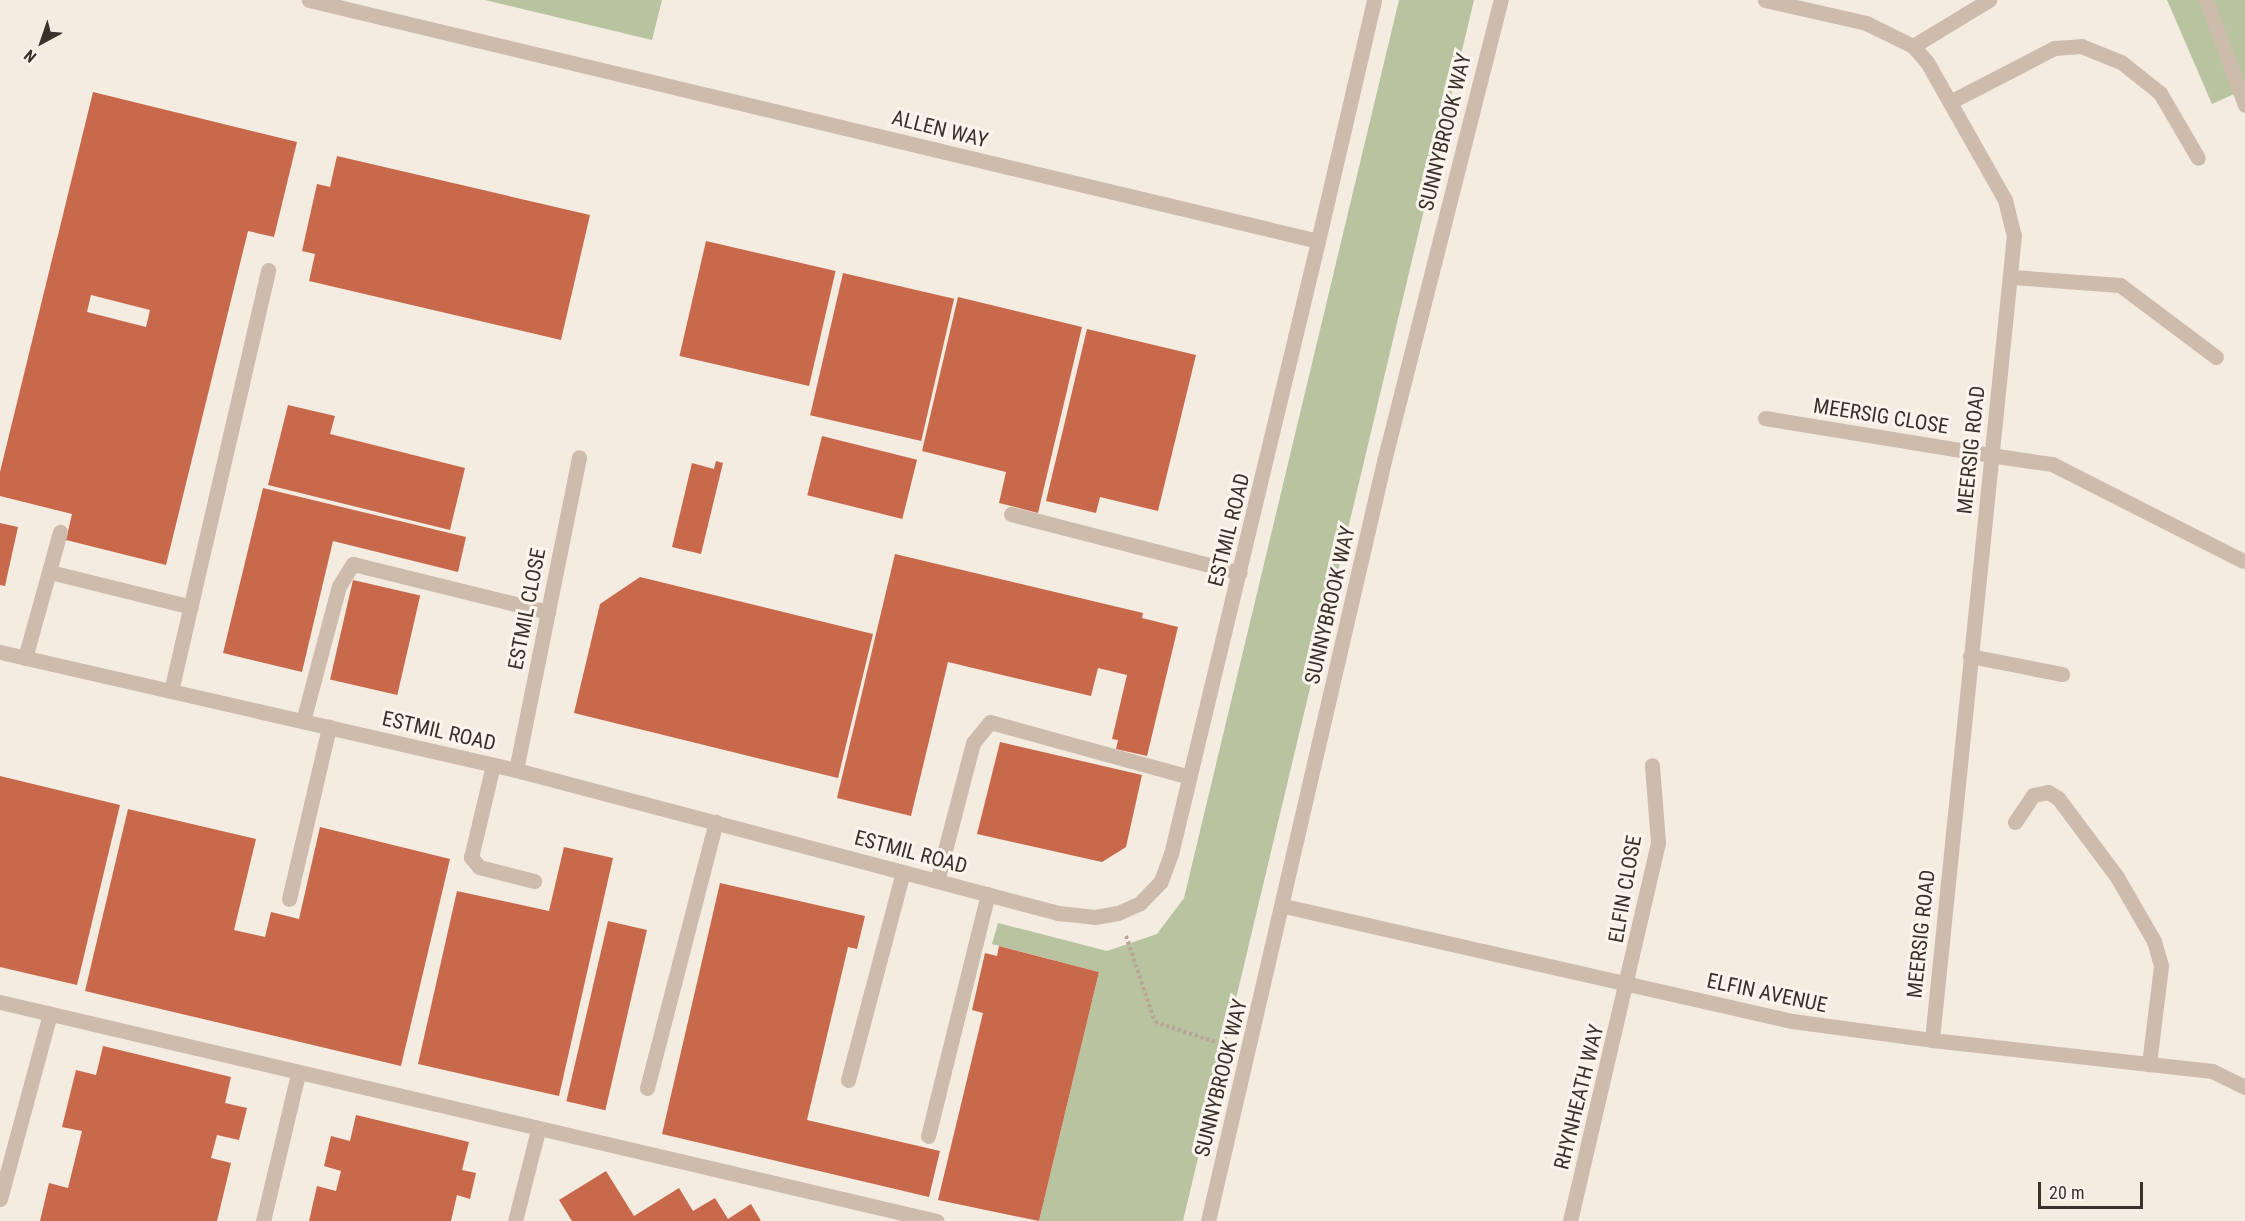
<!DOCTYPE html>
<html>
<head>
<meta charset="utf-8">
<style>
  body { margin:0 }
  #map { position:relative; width:2245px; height:1221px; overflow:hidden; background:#f4ebe1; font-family:"Roboto Condensed",sans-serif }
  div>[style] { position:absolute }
  .green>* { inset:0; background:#b8c4a0 }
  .building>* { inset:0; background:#c8694b; transform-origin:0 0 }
  .path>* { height:4px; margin-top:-2px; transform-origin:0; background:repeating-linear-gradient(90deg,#b9a596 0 3px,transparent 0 6px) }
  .service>* { height:15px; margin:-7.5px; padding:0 7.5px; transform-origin:7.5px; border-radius:7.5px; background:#cdbbac }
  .minor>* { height:15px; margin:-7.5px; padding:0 7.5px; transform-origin:7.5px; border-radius:7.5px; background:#cdbbac }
  .tertiary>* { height:15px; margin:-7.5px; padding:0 7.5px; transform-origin:7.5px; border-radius:7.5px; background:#cdbbac }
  span { translate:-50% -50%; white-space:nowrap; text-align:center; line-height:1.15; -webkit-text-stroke:6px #fbf5ee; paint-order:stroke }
  .street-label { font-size:21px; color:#3b302b }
  .north { position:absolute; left:12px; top:12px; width:60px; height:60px; -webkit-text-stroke:4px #fbf5ee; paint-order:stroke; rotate:220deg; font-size:16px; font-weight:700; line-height:24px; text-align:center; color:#3b302b }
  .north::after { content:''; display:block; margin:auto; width:21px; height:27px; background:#3b302b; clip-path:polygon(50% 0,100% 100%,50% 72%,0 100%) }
  .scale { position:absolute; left:2038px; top:1182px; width:105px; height:27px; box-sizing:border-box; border:3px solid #3b302b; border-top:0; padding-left:8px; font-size:18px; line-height:21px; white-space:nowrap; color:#3b302b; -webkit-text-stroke:4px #fbf5ee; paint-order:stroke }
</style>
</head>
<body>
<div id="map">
  <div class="green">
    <div style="clip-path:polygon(485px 0,662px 0,652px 40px)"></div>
    <div style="clip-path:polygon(1399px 0,1474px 0,1183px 1221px,1039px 1221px,1099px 972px,992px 944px,998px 923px,1107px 951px,1157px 934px,1184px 898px)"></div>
    <div style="clip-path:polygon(2167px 0,2245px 0,2245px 89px,2212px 104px)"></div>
  </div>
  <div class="building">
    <div style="clip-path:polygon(evenodd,93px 92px,297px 142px,274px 237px,248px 231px,166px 565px,66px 540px,72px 514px,0 496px,0 472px,93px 92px,91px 295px,150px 310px,146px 327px,87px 312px,91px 295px)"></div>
    <div style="clip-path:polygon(337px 156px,590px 215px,561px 340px,309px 281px,315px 254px,302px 251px,317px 184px,330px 187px)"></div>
    <div style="left:706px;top:241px;width:133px;height:118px;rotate:13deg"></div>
    <div style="left:843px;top:273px;width:114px;height:146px;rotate:13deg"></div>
    <div style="clip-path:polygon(958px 297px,1082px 327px,1038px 513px,999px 503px,1006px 472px,922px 451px)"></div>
    <div style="clip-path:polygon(1087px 329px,1196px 355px,1158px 511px,1100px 497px,1096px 513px,1046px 501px)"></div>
    <div style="clip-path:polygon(288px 405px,335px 416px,330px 434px,465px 468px,450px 530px,268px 485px)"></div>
    <div style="left:822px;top:436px;width:98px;height:61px;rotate:14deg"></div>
    <div style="clip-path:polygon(716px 461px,723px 463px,701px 554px,672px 547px,692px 463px,714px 469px)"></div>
    <div style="clip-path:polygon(263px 488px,466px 537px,458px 572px,333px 541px,302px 672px,223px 653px)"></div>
    <div style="clip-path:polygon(0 523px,18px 527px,5px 586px,0 585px)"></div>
    <div style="clip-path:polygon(895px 554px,1143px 613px,1142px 618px,1178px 627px,1147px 756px,1116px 749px,1118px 740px,1112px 739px,1127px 675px,1098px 668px,1091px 696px,948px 662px,911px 816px,837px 798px)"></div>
    <div style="clip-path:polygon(640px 577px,873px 634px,838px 778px,574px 713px,600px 604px)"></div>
    <div style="left:353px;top:580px;width:69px;height:102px;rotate:13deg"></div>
    <div style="clip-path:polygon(1000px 742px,1142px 775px,1126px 847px,1102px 862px,977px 834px)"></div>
    <div style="clip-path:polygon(0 776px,120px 805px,77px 985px,0 967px)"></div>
    <div style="clip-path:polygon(128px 809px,256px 839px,234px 930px,265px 937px,271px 912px,299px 919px,320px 827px,450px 859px,401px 1066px,85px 991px)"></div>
    <div style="clip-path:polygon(564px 847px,613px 858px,559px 1096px,418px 1064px,457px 891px,549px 911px)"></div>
    <div style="clip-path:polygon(720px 883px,865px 916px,857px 949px,848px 947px,807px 1120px,940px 1151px,929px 1197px,662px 1134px)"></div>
    <div style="left:608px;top:921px;width:40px;height:185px;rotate:13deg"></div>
    <div style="clip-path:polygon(999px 946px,1099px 972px,1039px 1221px,938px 1200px,983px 1013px,972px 1010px,985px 953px,997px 956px)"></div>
    <div style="clip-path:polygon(103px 1046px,231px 1077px,225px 1103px,247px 1108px,239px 1140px,217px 1135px,211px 1158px,231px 1163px,217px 1221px,40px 1221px,49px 1183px,68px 1188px,82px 1131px,62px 1127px,76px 1070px,96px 1075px)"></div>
    <div style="clip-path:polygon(356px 1115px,469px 1142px,462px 1170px,476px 1173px,470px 1199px,457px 1195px,451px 1221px,309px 1221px,317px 1186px,336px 1191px,341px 1171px,324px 1166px,331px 1136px,350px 1141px)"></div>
    <div style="clip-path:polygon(606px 1171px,634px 1216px,679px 1188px,693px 1211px,715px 1198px,728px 1219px,751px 1204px,761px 1221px,572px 1221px,559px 1200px)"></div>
  </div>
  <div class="path">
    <div style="left:1126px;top:936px;width:91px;rotate:71.4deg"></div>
    <div style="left:1155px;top:1022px;width:74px;rotate:18.2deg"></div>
  </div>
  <div class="service">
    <div style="left:2206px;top:0;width:112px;rotate:69.6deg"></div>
    <div style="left:1913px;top:46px;width:89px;rotate:-31.2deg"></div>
    <div style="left:1950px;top:102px;width:117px;rotate:-27.4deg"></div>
    <div style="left:2054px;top:48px;width:27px;rotate:-4deg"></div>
    <div style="left:2081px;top:46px;width:43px;rotate:21.8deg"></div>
    <div style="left:2121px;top:62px;width:50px;rotate:38.5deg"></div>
    <div style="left:2160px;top:93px;width:75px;rotate:59.7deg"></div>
    <div style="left:2012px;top:277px;width:108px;rotate:4.2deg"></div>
    <div style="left:2120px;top:285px;width:120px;rotate:36.9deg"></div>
    <div style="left:1990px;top:455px;width:63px;rotate:8.3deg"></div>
    <div style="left:2052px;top:464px;width:214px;rotate:26.9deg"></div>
    <div style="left:1011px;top:514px;width:236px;rotate:14.4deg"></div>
    <div style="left:50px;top:572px;width:145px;rotate:13.9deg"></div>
    <div style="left:0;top:652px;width:529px;rotate:12.88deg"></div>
    <div style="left:516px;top:770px;width:561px;rotate:14.78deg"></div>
    <div style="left:1058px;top:913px;width:37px;rotate:6deg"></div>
    <div style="left:1095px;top:917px;width:23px;rotate:-10deg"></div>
    <div style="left:1118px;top:913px;width:24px;rotate:-24deg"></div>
    <div style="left:1140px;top:903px;width:30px;rotate:-46deg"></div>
    <div style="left:1161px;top:881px;width:29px;rotate:-70deg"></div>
    <div style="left:1171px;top:854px;width:630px;rotate:-76.51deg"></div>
    <div style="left:1970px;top:656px;width:94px;rotate:11.1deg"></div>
    <div style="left:25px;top:658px;width:131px;rotate:-74.5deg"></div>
    <div style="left:171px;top:691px;width:432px;rotate:-77deg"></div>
    <div style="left:303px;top:721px;width:140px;rotate:-75.1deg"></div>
    <div style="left:339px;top:586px;width:26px;rotate:-58deg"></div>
    <div style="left:353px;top:564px;width:201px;rotate:13.8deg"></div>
    <div style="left:493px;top:765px;width:95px;rotate:103.4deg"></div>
    <div style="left:471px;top:857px;width:13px;rotate:51deg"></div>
    <div style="left:479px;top:867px;width:57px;rotate:14.3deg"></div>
    <div style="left:516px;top:770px;width:319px;rotate:-78.6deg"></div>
    <div style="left:2015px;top:822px;width:32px;rotate:-56deg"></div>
    <div style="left:2033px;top:795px;width:15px;rotate:-11deg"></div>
    <div style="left:2048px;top:792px;width:12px;rotate:31deg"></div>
    <div style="left:2058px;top:798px;width:99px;rotate:53.2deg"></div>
    <div style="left:2117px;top:877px;width:74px;rotate:60deg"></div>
    <div style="left:2154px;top:941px;width:26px;rotate:74deg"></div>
    <div style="left:2161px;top:966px;width:99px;rotate:97deg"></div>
    <div style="left:937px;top:881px;width:143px;rotate:-75.4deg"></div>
    <div style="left:973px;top:743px;width:27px;rotate:-51deg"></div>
    <div style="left:990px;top:722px;width:207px;rotate:15.4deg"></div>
    <div style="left:289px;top:899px;width:177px;rotate:-76.9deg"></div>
    <div style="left:0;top:1002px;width:962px;rotate:13.16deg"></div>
    <div style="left:848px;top:1080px;width:215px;rotate:-75.2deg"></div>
    <div style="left:647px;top:1088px;width:275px;rotate:-75.5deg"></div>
    <div style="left:928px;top:1136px;width:249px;rotate:-76.1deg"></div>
    <div style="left:0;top:1199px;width:192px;rotate:-74.9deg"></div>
    <div style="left:263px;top:1221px;width:151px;rotate:-76.6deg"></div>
    <div style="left:515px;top:1221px;width:94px;rotate:-75.8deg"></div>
  </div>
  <div class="minor">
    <div style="left:1765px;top:418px;width:228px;rotate:9.3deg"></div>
    <div style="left:1284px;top:906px;width:521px;rotate:12.76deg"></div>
    <div style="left:1792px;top:1021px;width:141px;rotate:7.7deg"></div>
    <div style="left:1208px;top:1221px;width:780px;rotate:-76.96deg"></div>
    <div style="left:1384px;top:461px;width:476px;rotate:-75.8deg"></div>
    <div style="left:1570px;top:1221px;width:389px;rotate:-76.9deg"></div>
    <div style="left:1658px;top:842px;width:77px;rotate:-94.5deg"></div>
  </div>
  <div class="tertiary">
    <div style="left:309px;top:0;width:1037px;rotate:13.43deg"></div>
    <div style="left:1318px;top:241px;width:247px;rotate:-76.9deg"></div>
    <div style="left:1765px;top:0;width:104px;rotate:12.8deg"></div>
    <div style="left:1866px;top:23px;width:52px;rotate:26.1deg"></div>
    <div style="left:1913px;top:46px;width:21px;rotate:49deg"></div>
    <div style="left:1927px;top:62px;width:159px;rotate:60.5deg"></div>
    <div style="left:2005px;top:200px;width:36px;rotate:76deg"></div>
    <div style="left:2014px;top:235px;width:809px;rotate:95.82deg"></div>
    <div style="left:1932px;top:1040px;width:282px;rotate:6.3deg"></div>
    <div style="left:2212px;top:1071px;width:37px;rotate:26deg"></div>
  </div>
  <div class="street-label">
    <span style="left:940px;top:129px;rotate:14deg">ALLEN WAY</span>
    <span style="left:1445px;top:132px;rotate:-76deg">SUNNYBROOK WAY</span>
    <span style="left:1881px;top:416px;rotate:9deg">MEERSIG CLOSE</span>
    <span style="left:1971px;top:450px;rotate:-84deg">MEERSIG ROAD</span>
    <span style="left:1229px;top:530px;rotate:-76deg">ESTMIL ROAD</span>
    <span style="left:1330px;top:605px;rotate:-77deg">SUNNYBROOK WAY</span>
    <span style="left:527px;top:609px;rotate:-79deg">ESTMIL CLOSE</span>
    <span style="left:439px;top:731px;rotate:13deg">ESTMIL ROAD</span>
    <span style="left:911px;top:852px;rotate:15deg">ESTMIL ROAD</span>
    <span style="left:1625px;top:889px;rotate:-80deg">ELFIN CLOSE</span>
    <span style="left:1921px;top:934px;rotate:-84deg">MEERSIG ROAD</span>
    <span style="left:1767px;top:993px;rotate:12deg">ELFIN AVENUE</span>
    <span style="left:1221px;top:1078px;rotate:-76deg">SUNNYBROOK WAY</span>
    <span style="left:1579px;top:1097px;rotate:-76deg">RHYNHEATH WAY</span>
  </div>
  <div class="north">N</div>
  <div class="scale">20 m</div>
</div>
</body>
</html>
